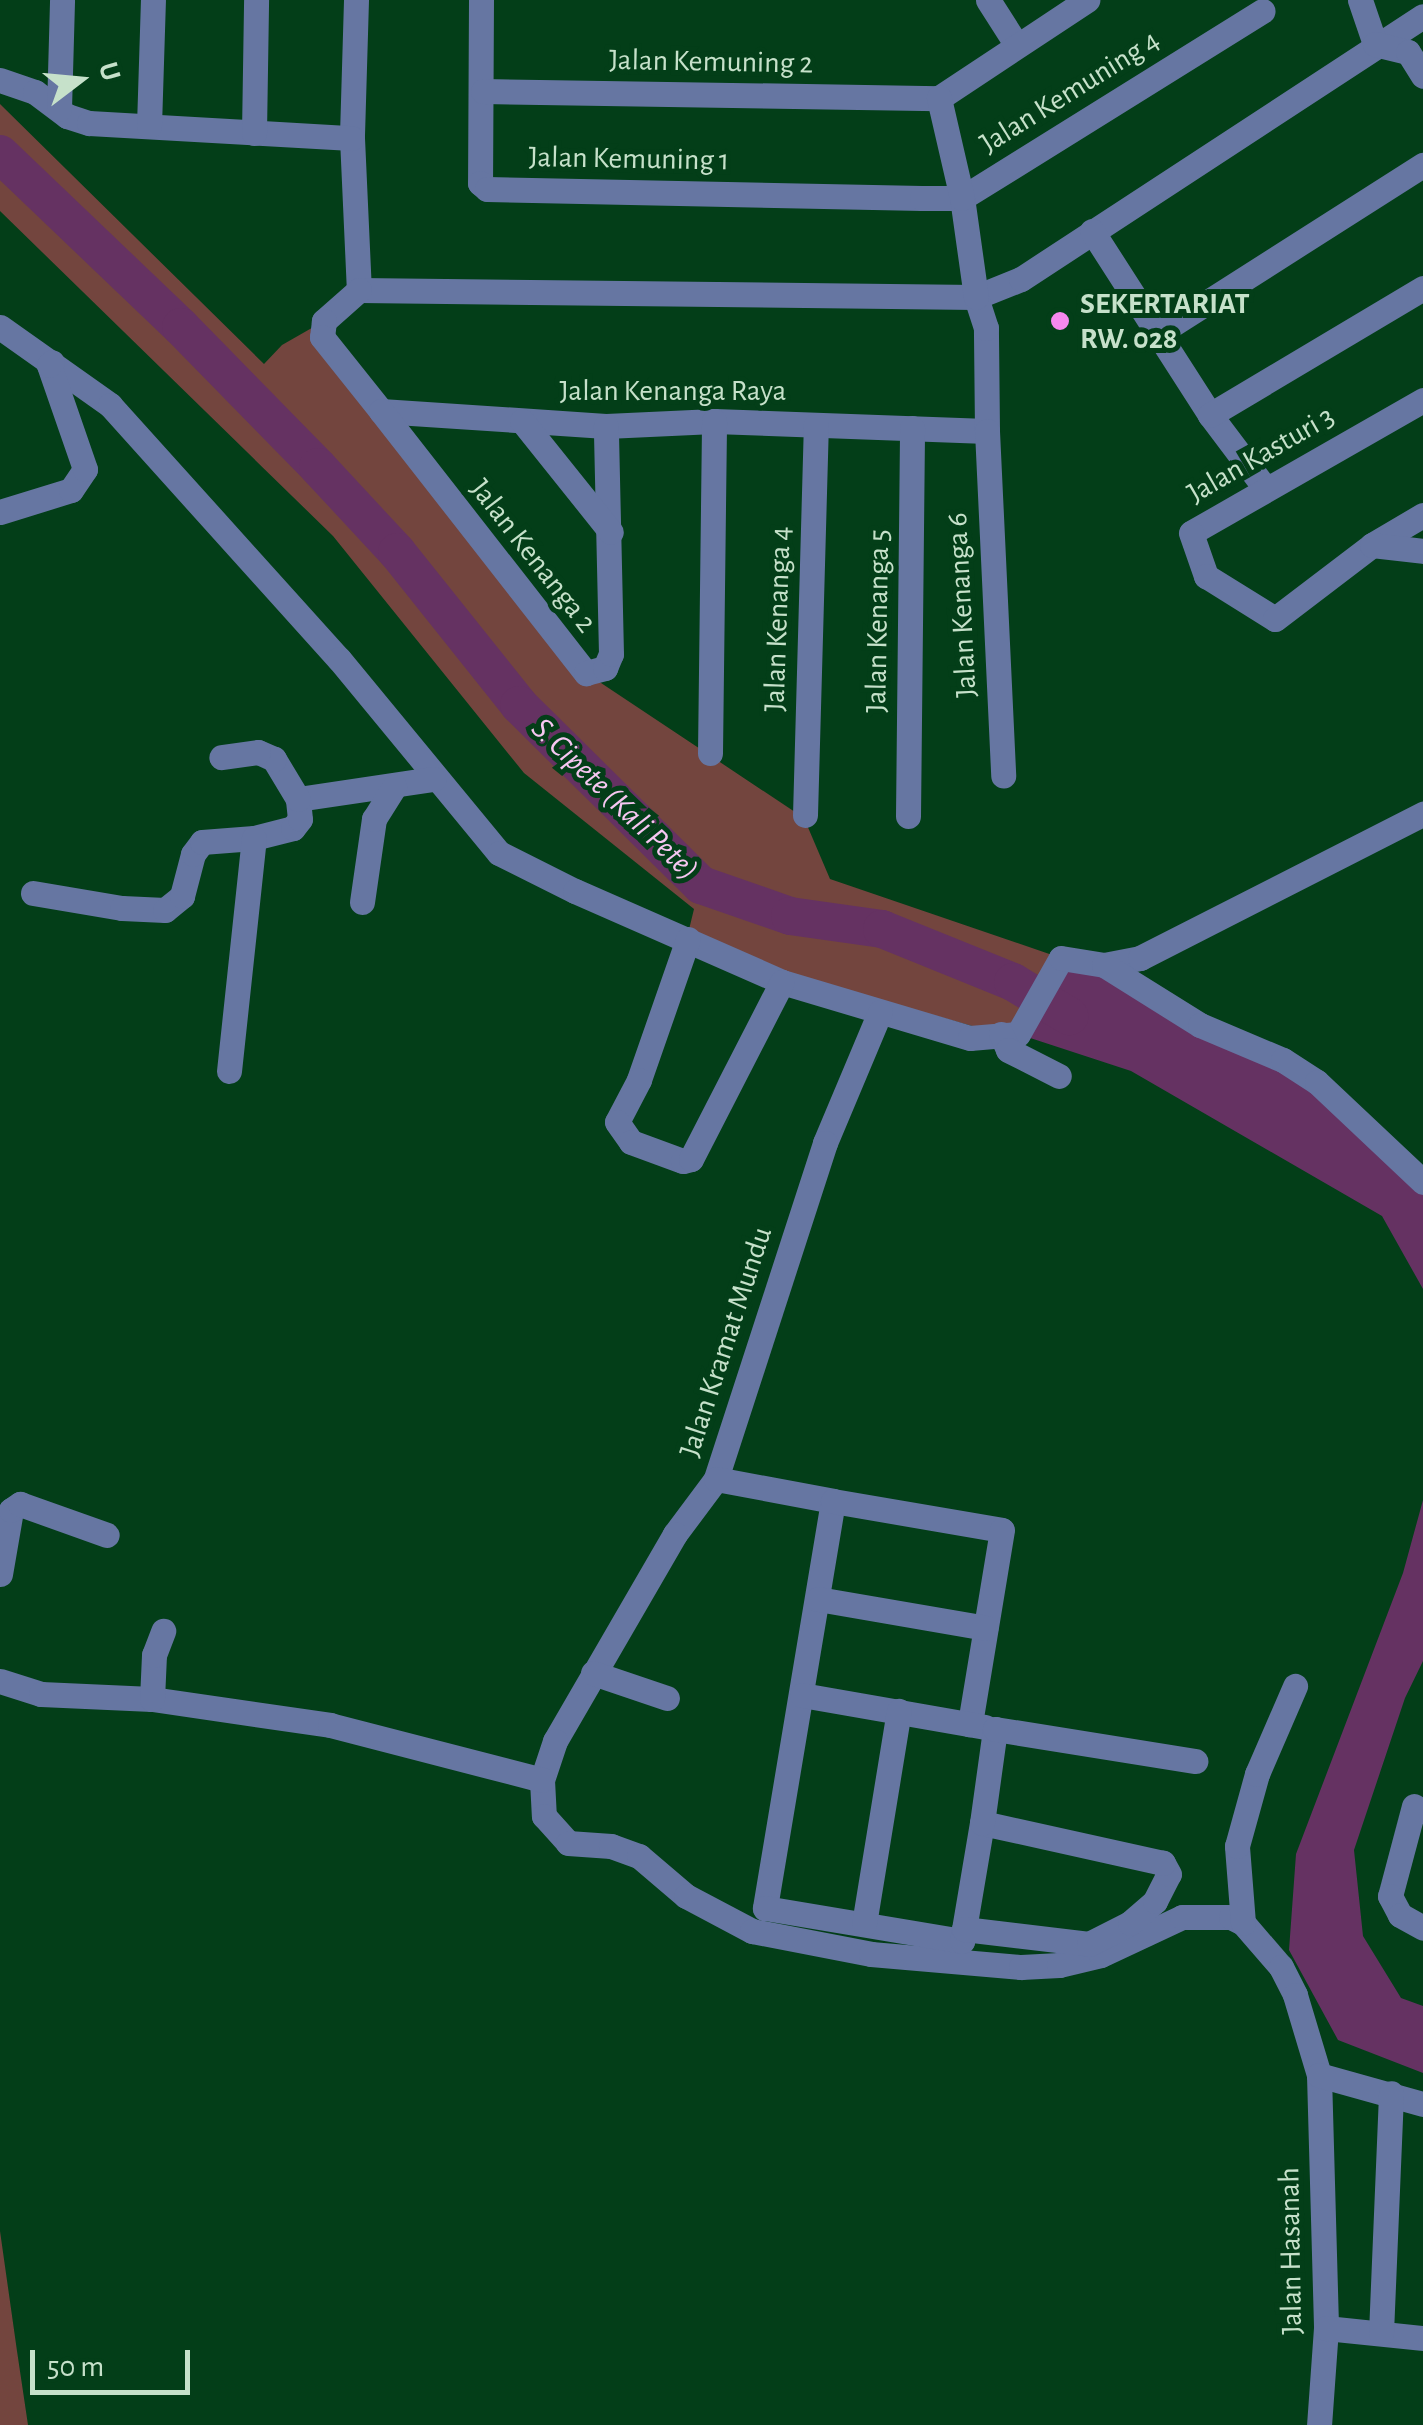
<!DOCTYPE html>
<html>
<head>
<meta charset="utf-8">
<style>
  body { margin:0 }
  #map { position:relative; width:1423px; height:2425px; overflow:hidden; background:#033e18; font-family:"Alegreya Sans",sans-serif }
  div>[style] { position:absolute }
  .green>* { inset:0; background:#73453e }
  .water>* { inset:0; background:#653262 }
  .river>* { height:38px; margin:-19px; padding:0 19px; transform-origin:19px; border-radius:19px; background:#653262 }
  .minor>* { height:25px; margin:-12.5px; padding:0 12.5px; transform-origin:12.5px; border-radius:12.5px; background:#6676a2 }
  .dots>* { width:28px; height:28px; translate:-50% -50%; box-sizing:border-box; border:5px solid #033e18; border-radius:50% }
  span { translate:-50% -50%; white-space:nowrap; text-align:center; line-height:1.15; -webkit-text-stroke:10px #033e18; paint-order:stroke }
  .street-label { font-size:30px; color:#c6e1ca }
  .poi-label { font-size:30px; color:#c6e1ca; font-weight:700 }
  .left { translate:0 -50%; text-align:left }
  .water-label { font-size:32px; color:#f7c7f2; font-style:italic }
  .north { position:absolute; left:30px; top:30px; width:100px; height:100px; -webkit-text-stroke:8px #033e18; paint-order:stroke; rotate:74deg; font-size:28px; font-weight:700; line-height:40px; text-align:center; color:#c6e1ca }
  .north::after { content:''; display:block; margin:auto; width:35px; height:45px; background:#c6e1ca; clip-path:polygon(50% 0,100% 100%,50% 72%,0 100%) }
  .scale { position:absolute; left:30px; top:2350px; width:160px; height:45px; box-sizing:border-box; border:5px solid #c6e1ca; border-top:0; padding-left:12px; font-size:30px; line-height:35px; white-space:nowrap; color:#c6e1ca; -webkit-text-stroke:8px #033e18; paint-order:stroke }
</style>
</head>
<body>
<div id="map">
  <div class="green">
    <div style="clip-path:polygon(0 104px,264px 364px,282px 345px,324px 321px,586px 673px,804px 818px,830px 879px,1061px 958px,1040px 997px,1001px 1034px,685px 946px,694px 909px,524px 773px,333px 536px,0 211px,0 154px,104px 254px,0 150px)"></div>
    <div style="clip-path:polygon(0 2231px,17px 2351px,28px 2425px,0 2425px)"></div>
  </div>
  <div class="water">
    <div style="clip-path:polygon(1061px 958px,1283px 1060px,1423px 1182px,1423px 1289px,1382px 1216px,1131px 1071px,1018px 1034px)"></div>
    <div style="clip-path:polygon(1423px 1500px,1423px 1661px,1405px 1698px,1354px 1850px,1363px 1936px,1401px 1998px,1423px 2006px,1423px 2073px,1338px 2040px,1289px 1950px,1296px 1854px,1403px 1573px)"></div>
  </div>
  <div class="river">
    <div style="left:0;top:154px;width:250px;rotate:43.7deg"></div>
    <div style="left:181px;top:327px;width:196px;rotate:45.6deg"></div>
    <div style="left:318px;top:467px;width:116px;rotate:47.1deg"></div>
    <div style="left:397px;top:552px;width:196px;rotate:51.4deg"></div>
    <div style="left:519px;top:705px;width:256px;rotate:44.7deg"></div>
    <div style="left:701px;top:885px;width:94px;rotate:19.2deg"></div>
    <div style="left:790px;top:916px;width:93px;rotate:8deg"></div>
    <div style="left:882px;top:929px;width:141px;rotate:22deg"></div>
    <div style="left:1013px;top:982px;width:66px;rotate:31.3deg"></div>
  </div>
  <div class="minor">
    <div style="left:356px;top:0;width:138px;rotate:91.7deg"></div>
    <div style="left:352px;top:138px;width:152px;rotate:87.4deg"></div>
    <div style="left:359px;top:290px;width:617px;rotate:0.65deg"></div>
    <div style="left:976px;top:297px;width:48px;rotate:-21.8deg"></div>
    <div style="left:1021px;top:279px;width:480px;rotate:-33.2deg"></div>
    <div style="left:481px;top:0;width:183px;rotate:90.3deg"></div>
    <div style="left:480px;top:183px;width:9px;rotate:41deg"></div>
    <div style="left:487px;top:189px;width:435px;rotate:1.2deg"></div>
    <div style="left:922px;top:198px;width:40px"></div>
    <div style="left:962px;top:198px;width:354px;rotate:-31.9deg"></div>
    <div style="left:988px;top:0;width:52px;rotate:57.5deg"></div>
    <div style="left:1360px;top:0;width:46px;rotate:71.2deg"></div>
    <div style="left:1375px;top:44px;width:34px;rotate:14deg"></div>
    <div style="left:1408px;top:52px;width:28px;rotate:58deg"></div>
    <div style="left:0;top:80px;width:37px;rotate:19deg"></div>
    <div style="left:35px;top:92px;width:40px;rotate:37deg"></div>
    <div style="left:67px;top:116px;width:23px;rotate:18deg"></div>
    <div style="left:89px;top:123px;width:263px;rotate:3.3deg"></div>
    <div style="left:483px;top:91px;width:456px;rotate:0.9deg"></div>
    <div style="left:939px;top:98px;width:178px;rotate:-33.5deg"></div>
    <div style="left:59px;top:109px;width:109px;rotate:-88.4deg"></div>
    <div style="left:149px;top:126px;width:126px;rotate:-88.2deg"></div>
    <div style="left:254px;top:133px;width:133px;rotate:-89.1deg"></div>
    <div style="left:1092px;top:231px;width:219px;rotate:57.3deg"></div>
    <div style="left:1210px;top:415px;width:91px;rotate:53deg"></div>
    <div style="left:359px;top:290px;width:47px;rotate:138.5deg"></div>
    <div style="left:324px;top:321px;width:16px;rotate:97deg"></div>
    <div style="left:322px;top:337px;width:95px;rotate:51.4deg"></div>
    <div style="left:381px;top:411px;width:225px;rotate:3.8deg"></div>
    <div style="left:606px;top:426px;width:108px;rotate:-2.7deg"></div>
    <div style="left:714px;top:421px;width:273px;rotate:2.1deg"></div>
    <div style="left:987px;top:431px;width:103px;rotate:-90.6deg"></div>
    <div style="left:986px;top:328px;width:33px;rotate:-108deg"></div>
    <div style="left:976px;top:297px;width:100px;rotate:-98deg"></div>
    <div style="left:962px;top:198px;width:103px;rotate:-103deg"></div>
    <div style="left:0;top:327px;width:135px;rotate:35.3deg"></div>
    <div style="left:110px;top:405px;width:342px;rotate:48deg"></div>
    <div style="left:339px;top:659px;width:251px;rotate:50.5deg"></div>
    <div style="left:499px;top:853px;width:85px;rotate:26.6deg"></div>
    <div style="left:575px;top:891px;width:226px;rotate:23.7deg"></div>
    <div style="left:782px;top:982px;width:196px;rotate:16.6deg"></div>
    <div style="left:970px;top:1038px;width:48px;rotate:-4.8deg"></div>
    <div style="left:1018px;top:1034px;width:87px;rotate:-60.5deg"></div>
    <div style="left:1061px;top:958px;width:44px;rotate:9.2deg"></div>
    <div style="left:1104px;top:965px;width:37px;rotate:-11deg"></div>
    <div style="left:1140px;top:958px;width:318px;rotate:-27deg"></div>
    <div style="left:1159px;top:333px;width:313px;rotate:-32.5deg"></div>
    <div style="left:1423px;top:400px;width:267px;rotate:150.2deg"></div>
    <div style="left:1191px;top:533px;width:46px;rotate:70.8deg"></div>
    <div style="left:1206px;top:576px;width:81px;rotate:31.9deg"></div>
    <div style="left:1275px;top:619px;width:122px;rotate:-37.3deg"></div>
    <div style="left:1372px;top:545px;width:59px;rotate:-30.5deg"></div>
    <div style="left:381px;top:411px;width:333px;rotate:52deg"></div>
    <div style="left:586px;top:673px;width:20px;rotate:-15deg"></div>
    <div style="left:605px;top:668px;width:15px;rotate:-67deg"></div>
    <div style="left:611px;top:654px;width:228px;rotate:-91.3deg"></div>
    <div style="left:1210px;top:415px;width:248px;rotate:-30.8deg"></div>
    <div style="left:522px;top:421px;width:142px;rotate:51.3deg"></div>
    <div style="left:987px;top:431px;width:345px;rotate:87.3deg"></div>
    <div style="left:0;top:512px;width:74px;rotate:-17.2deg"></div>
    <div style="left:71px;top:490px;width:25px;rotate:-56deg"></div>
    <div style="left:85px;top:469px;width:110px;rotate:-109.1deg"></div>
    <div style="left:49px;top:365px;width:4px;rotate:-45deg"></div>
    <div style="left:1372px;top:545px;width:51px;rotate:6.7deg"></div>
    <div style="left:710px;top:753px;width:332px;rotate:-89.3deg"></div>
    <div style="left:298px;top:799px;width:137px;rotate:-8.4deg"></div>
    <div style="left:805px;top:815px;width:390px;rotate:-88.4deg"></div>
    <div style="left:908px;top:816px;width:388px;rotate:-89.4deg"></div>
    <div style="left:33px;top:893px;width:90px;rotate:9.6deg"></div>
    <div style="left:122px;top:908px;width:43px;rotate:2.7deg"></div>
    <div style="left:165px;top:910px;width:22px;rotate:-39deg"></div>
    <div style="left:182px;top:896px;width:43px;rotate:-75.3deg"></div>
    <div style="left:193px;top:854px;width:15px;rotate:-53deg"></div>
    <div style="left:202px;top:842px;width:52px;rotate:-4.4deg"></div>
    <div style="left:254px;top:838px;width:40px;rotate:-14.4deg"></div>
    <div style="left:293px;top:828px;width:11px;rotate:-52deg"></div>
    <div style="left:300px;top:819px;width:20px;rotate:-96deg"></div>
    <div style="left:298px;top:799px;width:47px;rotate:-121deg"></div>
    <div style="left:274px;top:759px;width:17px;rotate:-156deg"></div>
    <div style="left:258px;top:752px;width:37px;rotate:172deg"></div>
    <div style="left:362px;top:902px;width:84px;rotate:-81.8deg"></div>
    <div style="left:374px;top:819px;width:38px;rotate:-58deg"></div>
    <div style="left:688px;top:939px;width:149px;rotate:109.2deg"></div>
    <div style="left:639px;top:1080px;width:47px;rotate:117.6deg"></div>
    <div style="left:617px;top:1122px;width:24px;rotate:55deg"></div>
    <div style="left:631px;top:1142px;width:55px;rotate:20.1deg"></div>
    <div style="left:683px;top:1161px;width:8px;rotate:-14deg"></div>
    <div style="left:691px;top:1159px;width:199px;rotate:-62.8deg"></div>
    <div style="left:1104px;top:965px;width:113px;rotate:32deg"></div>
    <div style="left:1200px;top:1025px;width:90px;rotate:22.9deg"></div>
    <div style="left:1283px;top:1060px;width:40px;rotate:32.9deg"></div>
    <div style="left:1317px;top:1082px;width:146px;rotate:43.3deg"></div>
    <div style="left:880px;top:1012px;width:142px;rotate:112.8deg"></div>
    <div style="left:825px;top:1143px;width:353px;rotate:108deg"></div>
    <div style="left:716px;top:1479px;width:69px;rotate:126.7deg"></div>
    <div style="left:675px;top:1534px;width:239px;rotate:120.1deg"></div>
    <div style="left:555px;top:1741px;width:41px;rotate:108.4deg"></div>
    <div style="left:542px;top:1780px;width:36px;rotate:87deg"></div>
    <div style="left:544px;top:1816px;width:36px;rotate:48deg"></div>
    <div style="left:568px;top:1843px;width:43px;rotate:4deg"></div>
    <div style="left:611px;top:1846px;width:30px;rotate:20deg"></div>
    <div style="left:639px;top:1856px;width:62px;rotate:40.4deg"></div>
    <div style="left:686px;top:1896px;width:75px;rotate:27.9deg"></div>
    <div style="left:752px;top:1931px;width:121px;rotate:10.9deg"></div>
    <div style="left:871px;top:1954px;width:151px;rotate:5deg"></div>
    <div style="left:1021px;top:1967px;width:38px;rotate:-3deg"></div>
    <div style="left:1059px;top:1965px;width:43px;rotate:-13.4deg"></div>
    <div style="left:1101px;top:1955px;width:89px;rotate:-25.1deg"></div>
    <div style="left:1182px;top:1917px;width:49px"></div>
    <div style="left:1231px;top:1917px;width:13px;rotate:27deg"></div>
    <div style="left:1243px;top:1923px;width:58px;rotate:49.2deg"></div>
    <div style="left:1281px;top:1967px;width:31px;rotate:63deg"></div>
    <div style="left:1295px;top:1995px;width:84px;rotate:73.3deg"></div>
    <div style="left:1319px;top:2075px;width:253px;rotate:88.4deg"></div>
    <div style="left:1326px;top:2328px;width:97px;rotate:94.1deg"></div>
    <div style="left:1001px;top:1034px;width:17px;rotate:66deg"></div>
    <div style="left:1008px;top:1050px;width:57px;rotate:27deg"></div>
    <div style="left:229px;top:1071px;width:234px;rotate:-83.9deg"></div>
    <div style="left:716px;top:1479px;width:119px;rotate:10.6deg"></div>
    <div style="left:833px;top:1501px;width:413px;rotate:99.5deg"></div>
    <div style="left:765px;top:1908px;width:200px;rotate:9.5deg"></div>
    <div style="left:962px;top:1941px;width:120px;rotate:-80.4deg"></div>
    <div style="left:833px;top:1501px;width:171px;rotate:9.7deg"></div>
    <div style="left:1002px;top:1530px;width:197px;rotate:99.4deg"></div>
    <div style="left:0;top:1574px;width:65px;rotate:-80.2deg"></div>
    <div style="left:11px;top:1510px;width:11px;rotate:-34deg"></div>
    <div style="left:20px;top:1504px;width:92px;rotate:19.6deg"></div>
    <div style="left:818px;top:1599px;width:170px;rotate:9.8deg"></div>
    <div style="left:593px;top:1673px;width:78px;rotate:18.7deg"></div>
    <div style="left:0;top:1681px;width:43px;rotate:17.6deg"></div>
    <div style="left:41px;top:1694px;width:111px;rotate:2.6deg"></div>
    <div style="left:152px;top:1699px;width:180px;rotate:8.3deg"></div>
    <div style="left:330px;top:1725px;width:219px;rotate:14.5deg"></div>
    <div style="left:802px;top:1695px;width:186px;rotate:9.9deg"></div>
    <div style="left:152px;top:1699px;width:44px;rotate:-87.4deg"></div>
    <div style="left:154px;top:1655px;width:26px;rotate:-69deg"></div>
    <div style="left:1414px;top:1806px;width:93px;rotate:104.9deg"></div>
    <div style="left:1390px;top:1896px;width:21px;rotate:62deg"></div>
    <div style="left:1400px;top:1915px;width:26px;rotate:29deg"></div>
    <div style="left:1243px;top:1923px;width:77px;rotate:-94.5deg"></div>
    <div style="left:1237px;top:1846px;width:75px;rotate:-74.5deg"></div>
    <div style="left:1257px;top:1774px;width:96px;rotate:-66.6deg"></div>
    <div style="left:864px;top:1924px;width:216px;rotate:-80.7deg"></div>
    <div style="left:964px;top:1929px;width:126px;rotate:6.8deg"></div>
    <div style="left:1089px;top:1944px;width:46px;rotate:-27.1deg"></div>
    <div style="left:1130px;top:1923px;width:33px;rotate:-41deg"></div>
    <div style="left:1155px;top:1901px;width:30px;rotate:-63deg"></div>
    <div style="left:1169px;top:1874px;width:13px;rotate:-119deg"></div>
    <div style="left:1163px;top:1863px;width:185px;rotate:-167.5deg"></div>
    <div style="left:982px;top:1823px;width:95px;rotate:-82.1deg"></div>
    <div style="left:995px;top:1729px;width:203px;rotate:9.1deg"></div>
    <div style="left:1319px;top:2075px;width:108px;rotate:15.6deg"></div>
    <div style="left:1326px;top:2328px;width:98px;rotate:5.9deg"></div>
    <div style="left:1381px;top:2333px;width:240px;rotate:-87.6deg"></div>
  </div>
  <div class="dots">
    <div style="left:1060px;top:321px;background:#f589ee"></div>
  </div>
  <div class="street-label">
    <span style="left:711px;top:62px;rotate:1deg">Jalan Kemuning 2</span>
    <span style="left:1070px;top:92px;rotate:-32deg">Jalan Kemuning 4</span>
    <span style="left:629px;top:159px;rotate:1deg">Jalan Kemuning 1</span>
    <span style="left:673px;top:391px">Jalan Kenanga Raya</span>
    <span style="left:1261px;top:455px;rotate:-30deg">Jalan Kasturi 3</span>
    <span style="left:533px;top:556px;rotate:52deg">Jalan Kenanga 2</span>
    <span style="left:962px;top:605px;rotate:-93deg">Jalan Kenanga 6</span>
    <span style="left:778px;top:619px;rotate:-88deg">Jalan Kenanga 4</span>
    <span style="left:878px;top:621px;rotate:-89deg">Jalan Kenanga 5</span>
    <span style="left:726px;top:1342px;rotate:-72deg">Jalan Kramat Mundu</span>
    <span style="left:1291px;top:2251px;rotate:-91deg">Jalan Hasanah</span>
  </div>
  <div class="poi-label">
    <span class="left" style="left:1080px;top:321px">SEKERTARIAT<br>RW. 028</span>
  </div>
  <div class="water-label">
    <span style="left:615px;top:799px;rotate:44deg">S. Cipete (Kali Pete)</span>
  </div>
  <div class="north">U</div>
  <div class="scale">50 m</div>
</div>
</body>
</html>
